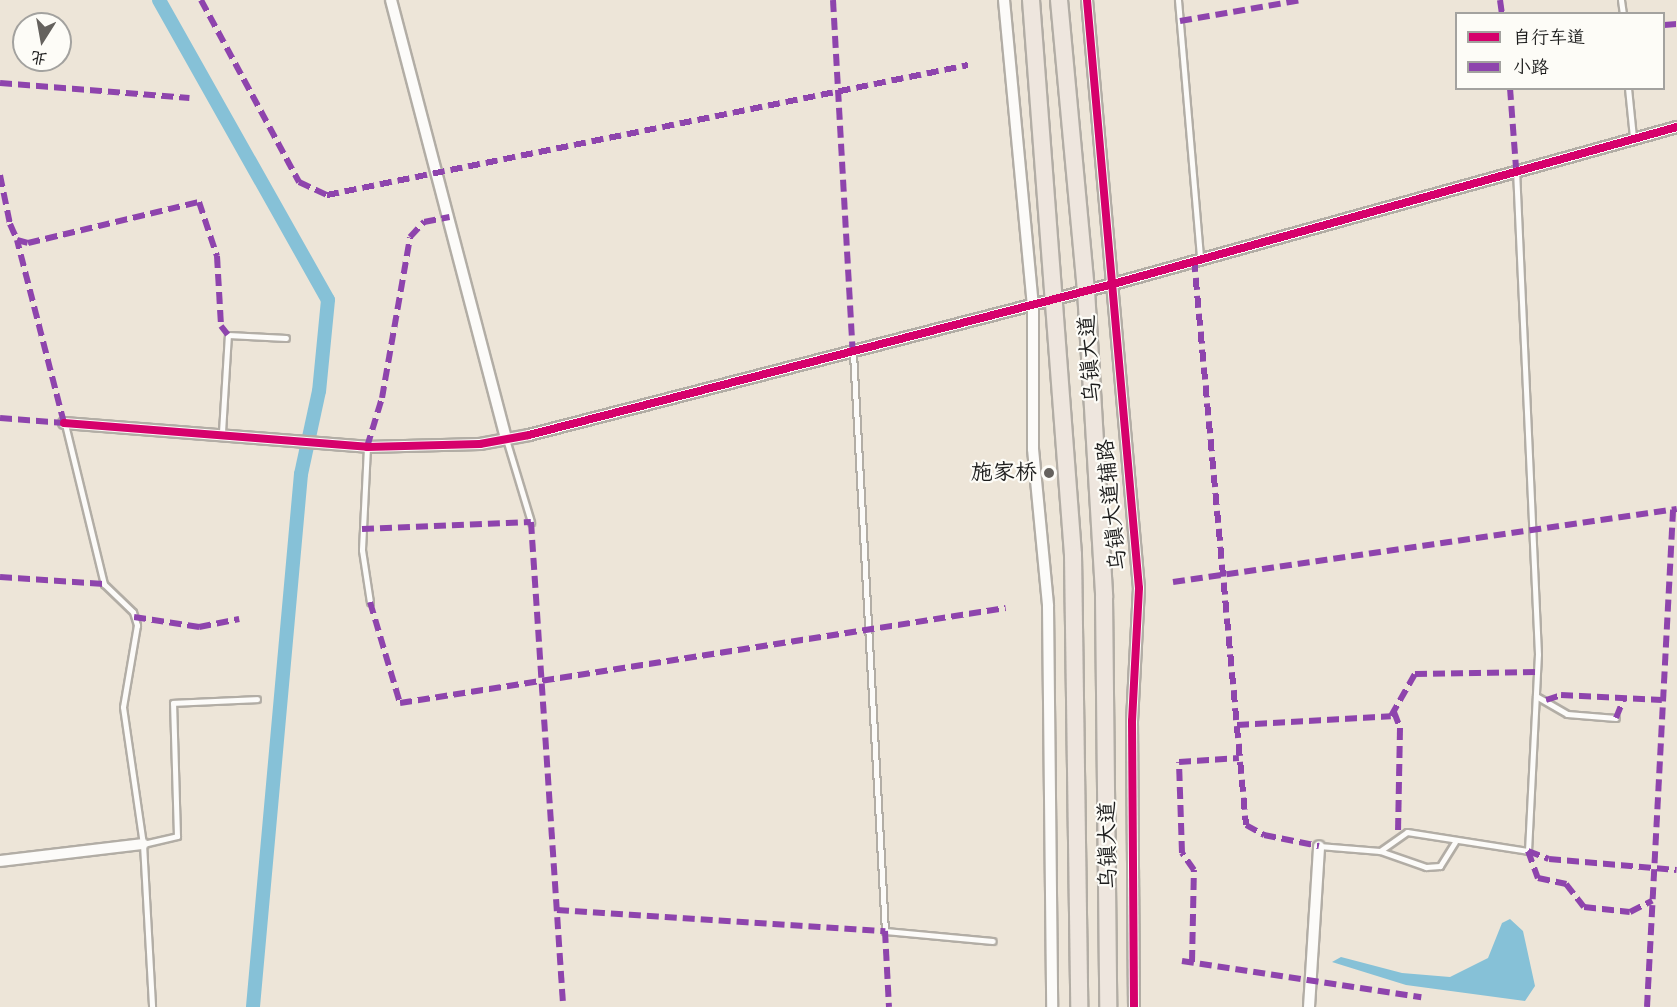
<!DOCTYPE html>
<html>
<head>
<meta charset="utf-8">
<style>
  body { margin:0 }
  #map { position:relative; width:1677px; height:1007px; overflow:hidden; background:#ede5d8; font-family:"Architects Daughter","LXGW WenKai TC",sans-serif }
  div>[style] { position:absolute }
  .water>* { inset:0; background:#86c1d7 }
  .canal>* { height:14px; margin:-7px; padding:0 7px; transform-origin:7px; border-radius:7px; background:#86c1d7 }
  .roads { filter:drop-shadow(2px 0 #b2ada5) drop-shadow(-2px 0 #b2ada5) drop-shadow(0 2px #b2ada5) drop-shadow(0 -2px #b2ada5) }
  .service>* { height:5px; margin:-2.5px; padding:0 2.5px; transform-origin:2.5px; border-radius:2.5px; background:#fcfbf9 }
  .minor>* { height:10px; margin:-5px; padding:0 5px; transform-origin:5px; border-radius:5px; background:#fcfbf9 }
  .primary>* { height:16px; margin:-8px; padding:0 8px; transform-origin:8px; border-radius:8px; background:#eee6de }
  .quiet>* { height:6px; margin-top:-3px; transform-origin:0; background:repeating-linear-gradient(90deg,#8e44ad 0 12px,transparent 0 18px) }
  .cycleway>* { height:8px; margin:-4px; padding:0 4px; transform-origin:4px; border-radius:4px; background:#d6006c }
  .dots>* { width:16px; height:16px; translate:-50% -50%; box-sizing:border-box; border:3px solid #fdfcf7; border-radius:50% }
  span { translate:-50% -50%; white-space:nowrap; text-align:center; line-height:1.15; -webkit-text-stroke:4.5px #fdfcf7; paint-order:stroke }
  .street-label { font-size:22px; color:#1c1c1c }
  .poi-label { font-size:22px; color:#1c1c1c }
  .right { translate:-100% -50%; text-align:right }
  .legend { position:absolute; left:1455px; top:12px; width:210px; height:78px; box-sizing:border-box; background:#fdfcf7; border:2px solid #a3a29f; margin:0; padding:8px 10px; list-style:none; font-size:18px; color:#1c1c1c }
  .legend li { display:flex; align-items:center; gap:12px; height:30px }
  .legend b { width:30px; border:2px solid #a3a29f }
  .north { position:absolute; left:12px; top:12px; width:60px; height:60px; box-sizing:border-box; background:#fdfcf7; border:2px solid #a3a29f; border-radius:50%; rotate:191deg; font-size:16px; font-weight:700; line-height:24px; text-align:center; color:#1c1c1c }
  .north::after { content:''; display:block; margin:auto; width:21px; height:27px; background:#65625e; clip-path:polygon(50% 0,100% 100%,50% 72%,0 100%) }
</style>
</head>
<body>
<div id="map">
  <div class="water">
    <div style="clip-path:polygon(1510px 919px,1523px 931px,1535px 986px,1525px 1001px,1406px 985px,1332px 962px,1341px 957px,1402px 973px,1450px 977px,1488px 958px,1502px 923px)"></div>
  </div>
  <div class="canal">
    <div style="left:159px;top:0;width:344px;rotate:60.6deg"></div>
    <div style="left:328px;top:300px;width:91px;rotate:95.6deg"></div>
    <div style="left:319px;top:391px;width:85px;rotate:102.2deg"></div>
    <div style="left:301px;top:474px;width:535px;rotate:95.15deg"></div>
  </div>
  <div class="roads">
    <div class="service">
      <div style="left:1178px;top:0;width:259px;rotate:85.1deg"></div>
      <div style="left:1621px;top:0;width:14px;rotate:82deg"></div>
      <div style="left:1628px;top:88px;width:49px;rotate:84.2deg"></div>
      <div style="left:853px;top:353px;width:579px;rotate:86.83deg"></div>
      <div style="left:885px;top:931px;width:108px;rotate:5.3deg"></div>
      <div style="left:65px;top:424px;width:165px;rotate:76.3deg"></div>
      <div style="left:104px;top:584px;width:40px;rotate:44deg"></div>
      <div style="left:133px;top:612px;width:14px;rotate:73deg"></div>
      <div style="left:137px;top:625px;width:83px;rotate:99.7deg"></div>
      <div style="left:123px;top:707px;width:138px;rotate:81.7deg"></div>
      <div style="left:143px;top:844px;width:163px;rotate:86.8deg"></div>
      <div style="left:222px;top:432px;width:97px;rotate:-86.5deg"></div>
      <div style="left:228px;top:335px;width:58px;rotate:3deg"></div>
      <div style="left:506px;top:439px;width:87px;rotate:73.2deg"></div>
      <div style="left:367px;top:447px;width:103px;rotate:92.8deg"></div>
      <div style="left:362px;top:550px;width:53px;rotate:81.3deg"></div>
      <div style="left:1536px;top:696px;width:36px;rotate:30deg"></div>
      <div style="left:1567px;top:714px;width:49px;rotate:4.7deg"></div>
      <div style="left:143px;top:844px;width:35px;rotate:-13deg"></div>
      <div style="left:177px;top:836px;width:133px;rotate:-91.7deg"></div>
      <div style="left:173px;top:703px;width:84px;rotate:-2.7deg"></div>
      <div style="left:1319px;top:846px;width:61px;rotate:4.7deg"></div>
      <div style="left:1380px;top:851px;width:33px;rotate:-35deg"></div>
      <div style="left:1407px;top:832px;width:122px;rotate:8.9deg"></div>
      <div style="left:1528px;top:851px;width:197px;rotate:-87.1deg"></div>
      <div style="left:1538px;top:654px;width:484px;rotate:-92.6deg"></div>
      <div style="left:1380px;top:851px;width:49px;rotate:19.2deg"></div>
      <div style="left:1426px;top:867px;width:14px;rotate:-4deg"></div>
      <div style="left:1440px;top:866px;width:28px;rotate:-58deg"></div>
    </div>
    <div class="minor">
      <div style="left:391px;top:0;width:454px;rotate:75.3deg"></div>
      <div style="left:1004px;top:0;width:306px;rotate:84.6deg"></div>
      <div style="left:1033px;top:305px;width:144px;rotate:90deg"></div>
      <div style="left:1033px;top:449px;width:158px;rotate:84.5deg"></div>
      <div style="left:1048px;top:606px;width:401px;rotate:89.4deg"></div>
      <div style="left:1087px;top:0;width:590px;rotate:84.95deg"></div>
      <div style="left:1139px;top:588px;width:133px;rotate:93deg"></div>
      <div style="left:1132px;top:721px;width:286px;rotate:89.6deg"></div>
      <div style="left:64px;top:423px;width:304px;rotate:4.5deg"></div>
      <div style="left:367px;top:447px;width:113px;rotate:-1.5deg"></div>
      <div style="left:480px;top:444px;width:50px;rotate:-10.4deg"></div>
      <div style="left:529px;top:435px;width:603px;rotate:-14.5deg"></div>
      <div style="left:1113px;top:284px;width:585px;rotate:-15.56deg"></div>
      <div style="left:0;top:861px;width:144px;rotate:-6.8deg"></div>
      <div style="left:1309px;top:1007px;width:161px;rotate:-86.4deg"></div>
    </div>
    <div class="primary">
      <div style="left:1031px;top:0;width:557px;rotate:85.67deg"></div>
      <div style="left:1073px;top:555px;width:452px;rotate:89.2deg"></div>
      <div style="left:1059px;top:0;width:291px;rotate:84.7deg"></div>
      <div style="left:1086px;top:290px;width:308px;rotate:86.6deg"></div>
      <div style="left:1104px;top:597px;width:410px;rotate:89.4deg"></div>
    </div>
  </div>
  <div class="quiet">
    <div style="left:201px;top:0;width:207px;rotate:61.7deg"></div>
    <div style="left:299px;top:182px;width:31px;rotate:25deg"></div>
    <div style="left:327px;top:195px;width:654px;rotate:-11.46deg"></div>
    <div style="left:833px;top:0;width:354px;rotate:86.8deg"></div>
    <div style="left:1500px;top:0;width:14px;rotate:82deg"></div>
    <div style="left:1180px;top:21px;width:123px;rotate:-9.8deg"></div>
    <div style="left:1664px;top:25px;width:13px;rotate:-4deg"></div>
    <div style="left:0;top:83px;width:190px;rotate:4.5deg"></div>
    <div style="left:1510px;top:88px;width:80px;rotate:85.7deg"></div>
    <div style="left:0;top:175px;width:50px;rotate:78.5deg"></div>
    <div style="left:10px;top:224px;width:17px;rotate:66deg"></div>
    <div style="left:17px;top:240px;width:11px;rotate:15deg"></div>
    <div style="left:28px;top:243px;width:176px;rotate:-13.5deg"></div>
    <div style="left:199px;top:202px;width:57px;rotate:71.6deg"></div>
    <div style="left:217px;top:256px;width:70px;rotate:86.7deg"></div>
    <div style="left:221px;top:326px;width:11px;rotate:52deg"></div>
    <div style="left:1194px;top:260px;width:567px;rotate:84.74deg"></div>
    <div style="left:1246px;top:825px;width:21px;rotate:29deg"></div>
    <div style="left:1264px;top:835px;width:56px;rotate:11.3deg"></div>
    <div style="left:0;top:418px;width:64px;rotate:4.5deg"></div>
    <div style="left:64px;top:423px;width:189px;rotate:-104.4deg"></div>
    <div style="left:367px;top:447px;width:51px;rotate:-73deg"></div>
    <div style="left:382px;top:398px;width:163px;rotate:-80.1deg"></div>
    <div style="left:410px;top:237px;width:21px;rotate:-47deg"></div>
    <div style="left:424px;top:222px;width:26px;rotate:-11deg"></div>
    <div style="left:362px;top:529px;width:169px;rotate:-2.4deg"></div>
    <div style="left:531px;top:522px;width:486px;rotate:86.2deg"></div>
    <div style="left:0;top:577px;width:104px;rotate:3.9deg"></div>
    <div style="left:1173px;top:582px;width:509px;rotate:-8.24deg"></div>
    <div style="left:370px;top:602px;width:105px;rotate:73.5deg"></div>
    <div style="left:400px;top:703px;width:613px;rotate:-8.91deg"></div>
    <div style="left:134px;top:617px;width:66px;rotate:8.7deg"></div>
    <div style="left:199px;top:627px;width:41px;rotate:-11.3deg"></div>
    <div style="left:1546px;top:700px;width:16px;rotate:-18deg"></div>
    <div style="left:1561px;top:695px;width:101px;rotate:2.8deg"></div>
    <div style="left:1394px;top:712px;width:17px;rotate:69deg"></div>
    <div style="left:1400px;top:728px;width:105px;rotate:91.1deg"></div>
    <div style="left:1616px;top:718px;width:22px;rotate:-68deg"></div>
    <div style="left:1237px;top:725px;width:154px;rotate:-3.3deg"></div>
    <div style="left:1391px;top:716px;width:48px;rotate:-60.3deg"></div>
    <div style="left:1415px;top:674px;width:122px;rotate:-0.9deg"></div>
    <div style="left:1528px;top:851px;width:29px;rotate:70deg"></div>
    <div style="left:1538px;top:878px;width:29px;rotate:12deg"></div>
    <div style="left:1566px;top:884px;width:29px;rotate:52deg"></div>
    <div style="left:1584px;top:907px;width:46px;rotate:6.2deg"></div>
    <div style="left:1630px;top:912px;width:25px;rotate:-27deg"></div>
    <div style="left:1528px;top:851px;width:22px;rotate:21deg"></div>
    <div style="left:1549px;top:859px;width:128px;rotate:4.9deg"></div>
    <div style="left:557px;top:910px;width:329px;rotate:3.7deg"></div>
    <div style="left:885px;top:931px;width:76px;rotate:87deg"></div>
    <div style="left:1182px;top:961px;width:242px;rotate:8.6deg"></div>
    <div style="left:1192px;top:962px;width:92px;rotate:-88.8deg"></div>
    <div style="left:1194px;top:870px;width:21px;rotate:-125deg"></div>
    <div style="left:1182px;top:853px;width:91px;rotate:-91.9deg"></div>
    <div style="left:1179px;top:762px;width:60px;rotate:-3.8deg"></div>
    <div style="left:1647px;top:1007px;width:498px;rotate:-87deg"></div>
  </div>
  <div class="cycleway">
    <div style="left:1087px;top:0;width:590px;rotate:84.95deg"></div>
    <div style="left:1139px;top:588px;width:133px;rotate:93deg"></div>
    <div style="left:1132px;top:721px;width:286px;rotate:89.6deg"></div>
    <div style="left:64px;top:423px;width:304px;rotate:4.5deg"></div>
    <div style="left:367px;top:447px;width:113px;rotate:-1.5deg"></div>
    <div style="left:480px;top:444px;width:50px;rotate:-10.4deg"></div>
    <div style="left:529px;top:435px;width:603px;rotate:-14.5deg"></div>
    <div style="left:1113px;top:284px;width:585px;rotate:-15.56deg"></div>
  </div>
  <div class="dots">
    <div style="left:1049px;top:473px;background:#65625e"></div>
  </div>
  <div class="street-label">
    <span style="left:1090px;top:359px;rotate:-94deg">乌镇大道</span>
    <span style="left:1112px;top:505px;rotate:-96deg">乌镇大道辅路</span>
    <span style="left:1108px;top:845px;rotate:-91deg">乌镇大道</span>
  </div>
  <div class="poi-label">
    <span class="right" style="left:1037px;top:473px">施家桥</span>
  </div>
  <ul class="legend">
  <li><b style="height:8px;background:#d6006c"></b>自行车道</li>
  <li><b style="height:8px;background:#8e44ad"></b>小路</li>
  </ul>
  <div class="north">北</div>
</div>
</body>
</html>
